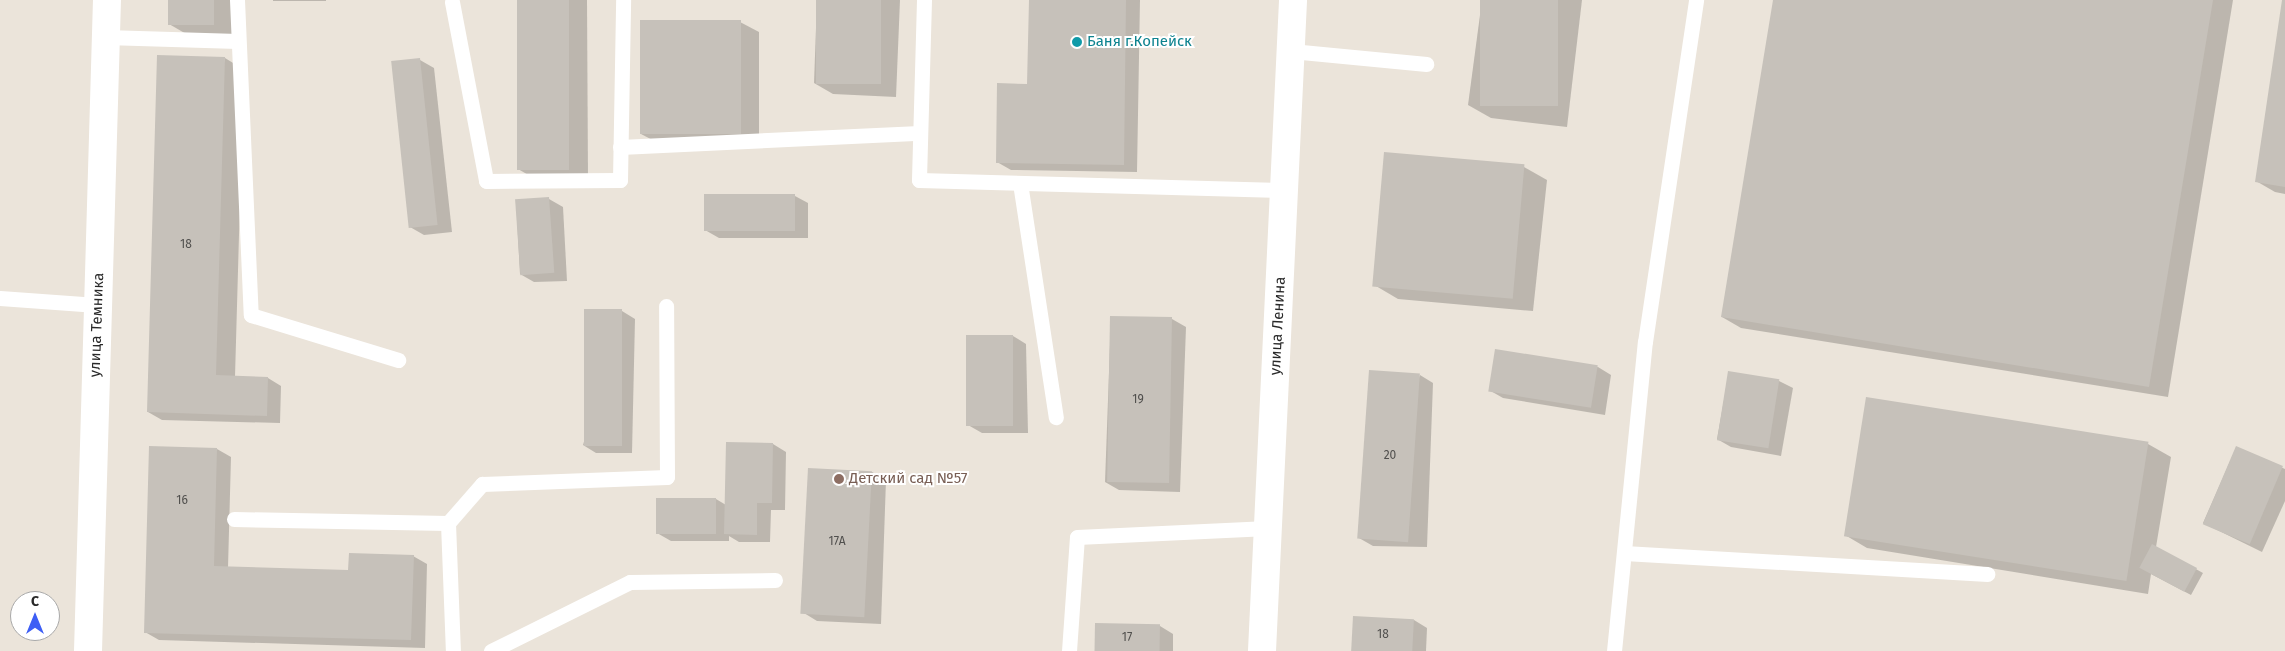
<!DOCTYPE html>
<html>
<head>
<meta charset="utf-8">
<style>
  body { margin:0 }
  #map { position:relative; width:2285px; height:651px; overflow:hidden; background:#ebe4da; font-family:"Fira Sans",sans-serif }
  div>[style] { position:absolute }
  .shadow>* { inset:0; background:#0003; transform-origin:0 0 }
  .building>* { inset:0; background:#c6c1ba; transform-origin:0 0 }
  .lane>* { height:15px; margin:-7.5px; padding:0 7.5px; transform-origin:7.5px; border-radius:7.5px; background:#fff }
  .secondary>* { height:28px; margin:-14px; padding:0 14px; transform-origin:14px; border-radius:14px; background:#fff }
  .dots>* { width:14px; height:14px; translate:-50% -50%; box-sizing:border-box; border:2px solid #fff; border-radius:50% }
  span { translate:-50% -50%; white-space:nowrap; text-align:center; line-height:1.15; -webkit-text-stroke:4px #fff; paint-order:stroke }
  .number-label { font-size:12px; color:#504f4d }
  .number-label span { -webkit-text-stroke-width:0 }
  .culture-label { font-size:15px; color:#0d838f }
  .left { translate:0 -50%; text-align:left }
  .street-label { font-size:15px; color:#292929 }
  .education-label { font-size:15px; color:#785e54 }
  .north { position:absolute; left:10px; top:591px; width:50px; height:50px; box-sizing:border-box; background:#fff; border:1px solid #a9a9a9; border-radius:50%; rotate:0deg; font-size:14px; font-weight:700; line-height:20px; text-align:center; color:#292929 }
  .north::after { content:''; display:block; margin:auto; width:18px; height:22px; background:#3d5ef5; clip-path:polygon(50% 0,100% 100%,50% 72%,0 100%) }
</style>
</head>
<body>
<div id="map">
  <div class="shadow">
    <div style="clip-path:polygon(169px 0,233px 0,232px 36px,188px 35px,169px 24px)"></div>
    <div style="left:273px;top:0;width:53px;height:1px"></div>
    <div style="clip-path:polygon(518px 0,587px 0,588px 179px,537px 180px,518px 169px)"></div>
    <div style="clip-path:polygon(817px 0,900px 0,896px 97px,833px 94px,814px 83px)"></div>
    <div style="clip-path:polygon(1030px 0,1140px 0,1137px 172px,1011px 170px,997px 162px,1028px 85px)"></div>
    <div style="clip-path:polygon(1482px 0,1582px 0,1567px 127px,1491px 118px,1468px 105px)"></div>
    <div style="clip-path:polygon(1774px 0,2233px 0,2168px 397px,1741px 328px,1722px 317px)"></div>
    <div style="clip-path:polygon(2283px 0,2285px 0,2285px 194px,2275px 192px,2256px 181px)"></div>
    <div style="clip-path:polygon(740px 22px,759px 32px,759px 144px,660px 144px,641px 134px)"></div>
    <div style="clip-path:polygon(225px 58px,238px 66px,242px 129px,235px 377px,268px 378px,281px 386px,280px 423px,162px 420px,148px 412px)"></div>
    <div style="clip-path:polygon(420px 60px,434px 68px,452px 232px,424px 235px,410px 227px)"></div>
    <div style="clip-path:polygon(1385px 153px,1524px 167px,1547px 180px,1533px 311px,1398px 299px,1376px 286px)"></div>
    <div style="clip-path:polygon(795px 196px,808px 203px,808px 238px,719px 238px,705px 230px)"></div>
    <div style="clip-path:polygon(549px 199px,563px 207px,567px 281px,534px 282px,520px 274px,516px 200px)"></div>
    <div style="clip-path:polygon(622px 311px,635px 319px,632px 453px,596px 453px,583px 445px)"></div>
    <div style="clip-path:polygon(1111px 317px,1172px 319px,1186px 327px,1180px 492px,1119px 490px,1105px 482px)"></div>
    <div style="clip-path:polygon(1013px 336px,1026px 344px,1028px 433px,982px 433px,968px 425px)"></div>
    <div style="clip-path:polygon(1598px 367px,1611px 375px,1605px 415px,1503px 398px,1489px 390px)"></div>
    <div style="clip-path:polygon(1729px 372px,1779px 381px,1793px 388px,1781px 456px,1731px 447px,1717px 439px)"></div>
    <div style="clip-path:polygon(1420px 375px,1433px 383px,1427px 547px,1373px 546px,1359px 538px)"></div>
    <div style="clip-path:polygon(1867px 398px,2148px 444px,2171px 457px,2156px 547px,2203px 573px,2191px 595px,2151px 574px,2148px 594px,1867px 548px,1845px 535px)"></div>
    <div style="clip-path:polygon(773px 444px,786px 452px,785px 510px,771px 510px,770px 542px,739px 542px,729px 536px,729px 541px,671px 541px,657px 533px,658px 499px,716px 499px,726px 505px)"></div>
    <div style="clip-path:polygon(2236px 448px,2285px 469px,2285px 501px,2262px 552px,2203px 523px)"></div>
    <div style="clip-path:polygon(217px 449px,231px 457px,228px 568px,349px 571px,413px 556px,427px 564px,425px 648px,159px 640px,145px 632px)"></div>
    <div style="clip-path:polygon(809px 470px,872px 472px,886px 480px,881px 624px,817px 621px,804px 613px)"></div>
    <div style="clip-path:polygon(1414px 620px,1427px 628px,1426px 651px,1352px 651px)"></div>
    <div style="clip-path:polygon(1160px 626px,1173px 634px,1173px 651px,1095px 651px)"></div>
  </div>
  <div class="building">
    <div style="left:168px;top:0;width:46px;height:25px"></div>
    <div style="left:517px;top:0;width:52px;height:170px"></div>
    <div style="left:816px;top:0;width:65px;height:84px"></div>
    <div style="clip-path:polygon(1029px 0,1126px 0,1124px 165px,996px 163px,997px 83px,1027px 84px)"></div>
    <div style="left:1480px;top:0;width:78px;height:106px"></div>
    <div style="clip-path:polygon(1773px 0,2213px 0,2149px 387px,1721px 317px)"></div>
    <div style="clip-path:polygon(2282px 0,2285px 0,2285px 187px,2255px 182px)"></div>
    <div style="left:640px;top:20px;width:101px;height:114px"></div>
    <div style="clip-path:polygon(157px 55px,225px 57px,216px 375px,268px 377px,267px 416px,147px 412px)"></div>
    <div style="left:420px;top:58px;width:168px;height:29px;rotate:84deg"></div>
    <div style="left:1384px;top:152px;width:141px;height:135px;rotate:5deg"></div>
    <div style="left:704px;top:194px;width:91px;height:37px"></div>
    <div style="left:549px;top:197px;width:76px;height:34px;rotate:86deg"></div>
    <div style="left:584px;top:309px;width:38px;height:137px"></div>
    <div style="left:1110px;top:316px;width:62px;height:166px;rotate:1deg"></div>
    <div style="left:966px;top:335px;width:47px;height:91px"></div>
    <div style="left:1495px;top:349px;width:104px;height:43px;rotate:9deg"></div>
    <div style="left:1369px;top:370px;width:51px;height:169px;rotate:4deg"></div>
    <div style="left:1728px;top:371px;width:52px;height:70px;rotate:9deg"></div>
    <div style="left:1866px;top:397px;width:286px;height:141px;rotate:9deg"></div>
    <div style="clip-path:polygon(726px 442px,773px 443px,772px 503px,757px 503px,757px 535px,724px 534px)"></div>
    <div style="clip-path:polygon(149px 446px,217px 448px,214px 566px,348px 570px,349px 553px,414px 555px,411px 640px,144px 633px)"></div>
    <div style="left:2236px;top:446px;width:51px;height:85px;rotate:23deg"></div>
    <div style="left:808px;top:468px;width:64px;height:146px;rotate:3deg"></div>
    <div style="left:656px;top:498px;width:60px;height:36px"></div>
    <div style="left:2152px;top:544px;width:51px;height:27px;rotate:28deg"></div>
    <div style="left:1353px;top:616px;width:61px;height:35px;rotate:3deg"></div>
    <div style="left:1095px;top:623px;width:65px;height:28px;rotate:1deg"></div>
  </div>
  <div class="lane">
    <div style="left:237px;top:0;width:315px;rotate:87.5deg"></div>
    <div style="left:251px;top:315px;width:154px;rotate:17deg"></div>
    <div style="left:924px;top:0;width:180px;rotate:91.6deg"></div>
    <div style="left:919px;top:180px;width:365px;rotate:1.6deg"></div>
    <div style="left:452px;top:2px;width:182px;rotate:79.2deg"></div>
    <div style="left:486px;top:181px;width:134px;rotate:-0.4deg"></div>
    <div style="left:620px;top:180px;width:180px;rotate:-89deg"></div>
    <div style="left:105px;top:37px;width:133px;rotate:1.7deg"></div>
    <div style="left:1291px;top:51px;width:136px;rotate:5.5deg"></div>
    <div style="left:620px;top:147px;width:300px;rotate:-2.7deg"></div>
    <div style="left:1020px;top:183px;width:237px;rotate:81.3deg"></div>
    <div style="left:0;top:298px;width:97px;rotate:4.1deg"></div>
    <div style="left:234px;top:519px;width:214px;rotate:1.1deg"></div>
    <div style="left:448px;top:523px;width:128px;rotate:87.8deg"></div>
    <div style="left:448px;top:523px;width:52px;rotate:-48.9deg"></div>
    <div style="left:482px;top:484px;width:185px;rotate:-2.2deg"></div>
    <div style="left:667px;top:477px;width:171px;rotate:-90.3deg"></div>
    <div style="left:1624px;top:553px;width:364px;rotate:3.3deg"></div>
    <div style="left:491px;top:651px;width:155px;rotate:-26.4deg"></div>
    <div style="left:630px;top:582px;width:145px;rotate:-0.8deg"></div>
    <div style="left:1069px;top:651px;width:114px;rotate:-86deg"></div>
    <div style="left:1077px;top:537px;width:191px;rotate:-2.7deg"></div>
    <div style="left:1614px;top:651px;width:311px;rotate:-84.3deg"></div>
    <div style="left:1645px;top:342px;width:346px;rotate:-81.5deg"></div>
  </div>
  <div class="secondary">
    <div style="left:88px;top:651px;width:651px;rotate:-88.33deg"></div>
    <div style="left:1262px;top:651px;width:652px;rotate:-87.27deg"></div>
  </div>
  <div class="dots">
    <div style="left:1077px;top:42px;background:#0f9aa8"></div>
    <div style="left:839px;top:479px;background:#8d6e63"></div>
  </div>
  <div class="number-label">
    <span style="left:186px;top:245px">18</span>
    <span style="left:1138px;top:400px">19</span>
    <span style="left:1390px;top:456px">20</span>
    <span style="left:182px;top:501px">16</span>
    <span style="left:837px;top:542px">17А</span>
    <span style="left:1383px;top:635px">18</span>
    <span style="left:1127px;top:638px">17</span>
  </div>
  <div class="culture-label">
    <span class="left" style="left:1087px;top:42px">Баня г.Копейск</span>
  </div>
  <div class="street-label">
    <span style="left:97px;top:325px;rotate:-88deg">улица Темника</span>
    <span style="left:1278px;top:326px;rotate:-87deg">улица Ленина</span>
  </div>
  <div class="education-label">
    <span class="left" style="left:849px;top:479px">Детский сад №57</span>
  </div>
  <div class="north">С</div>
</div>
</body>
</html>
